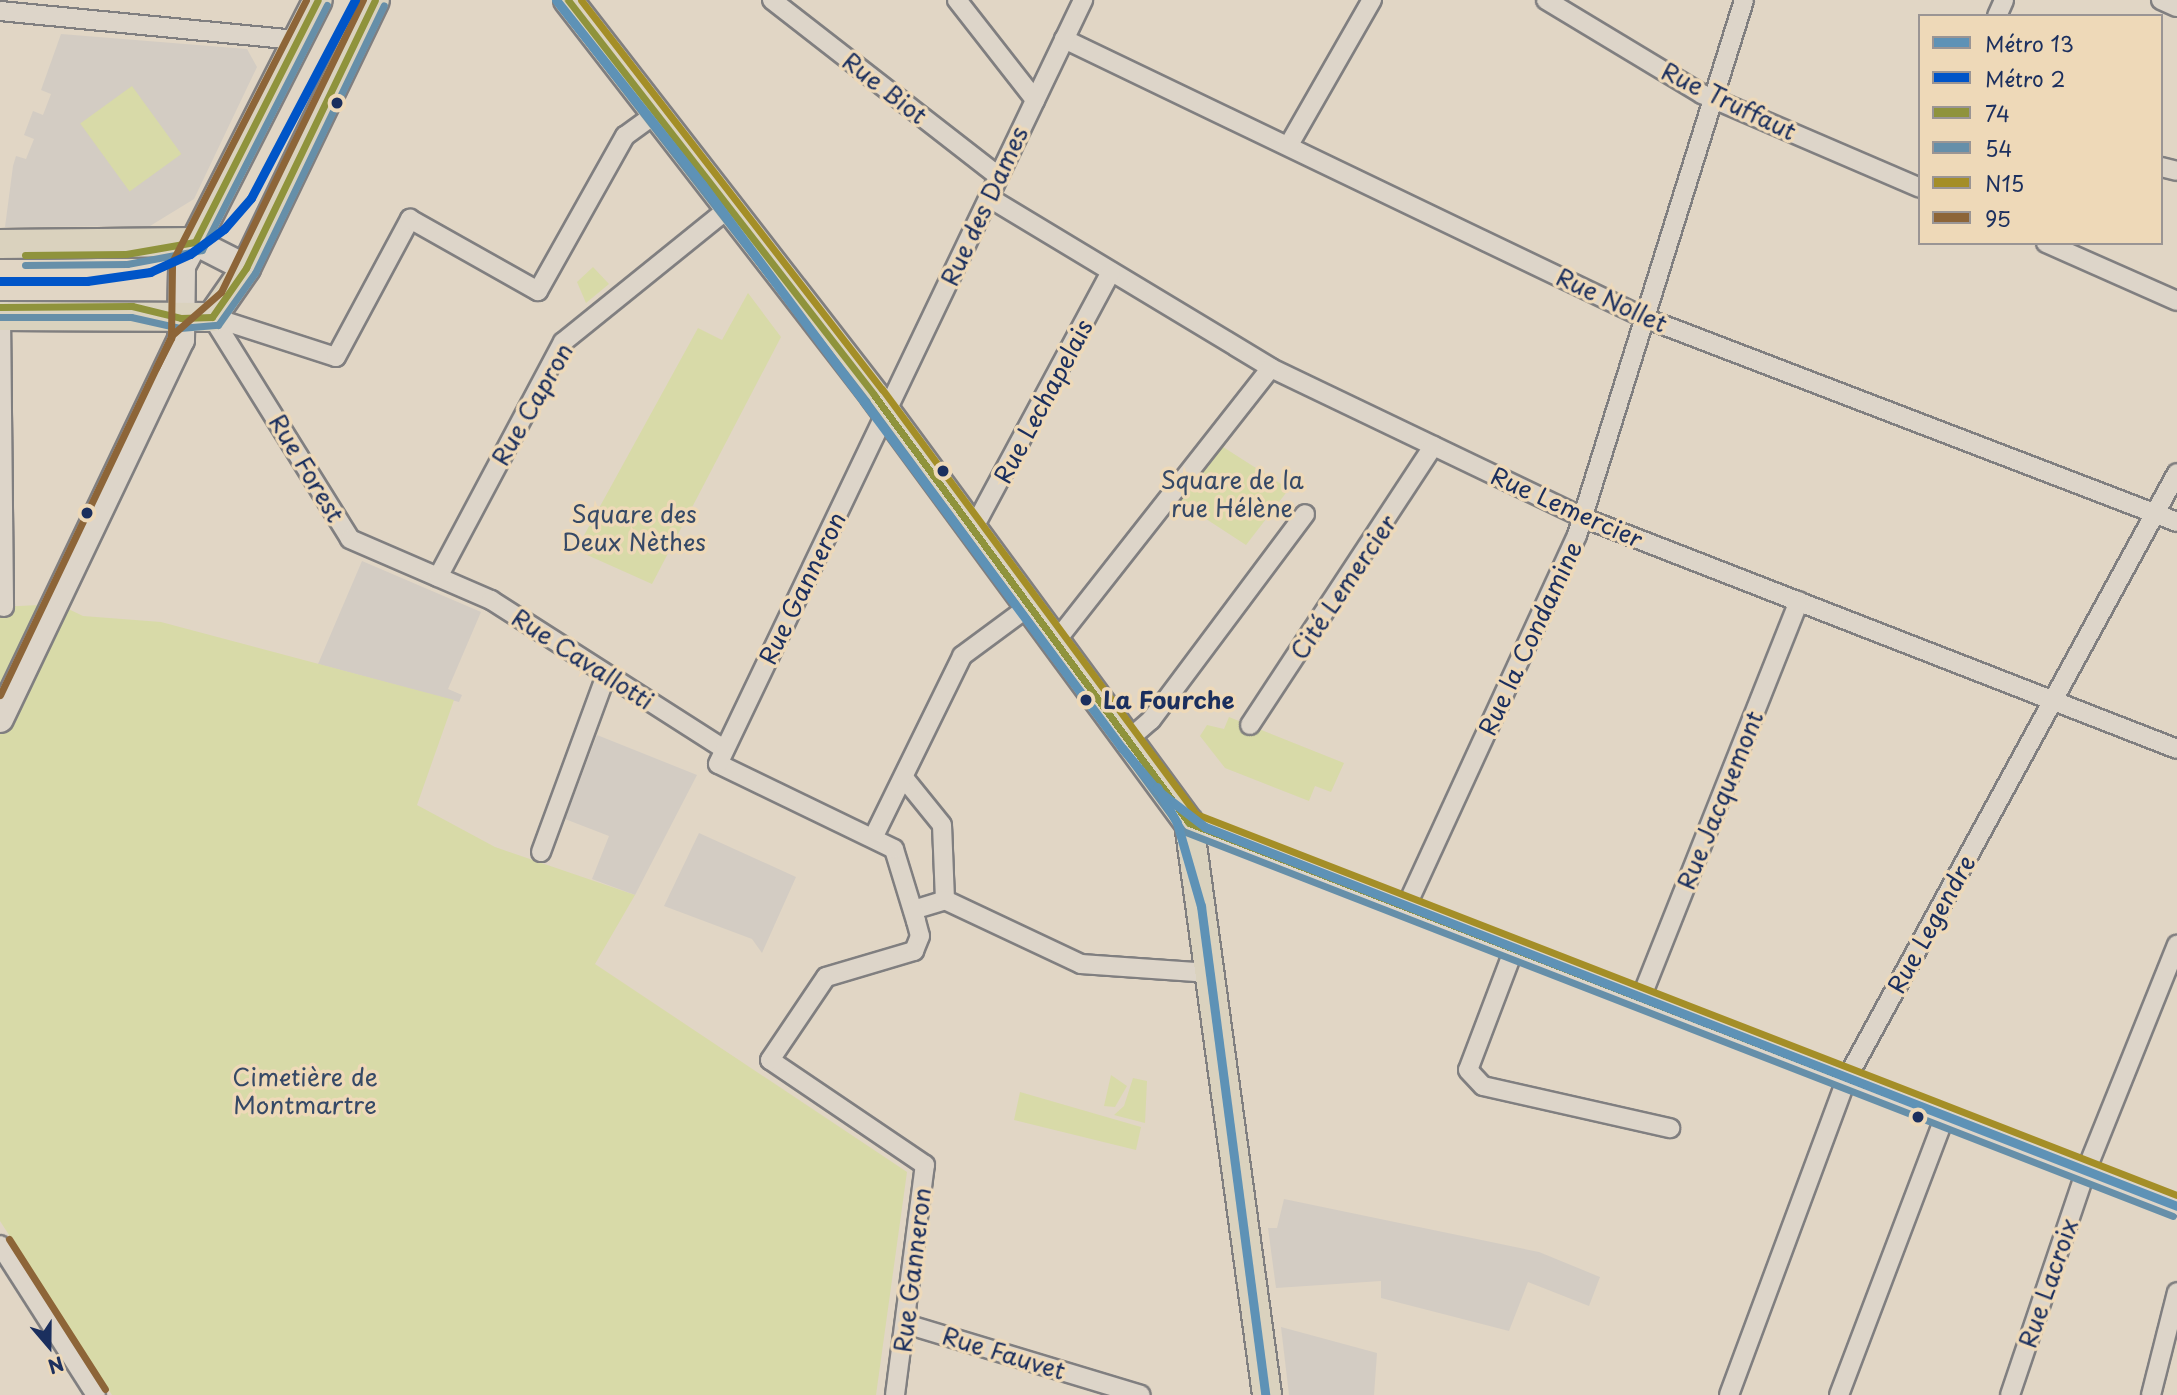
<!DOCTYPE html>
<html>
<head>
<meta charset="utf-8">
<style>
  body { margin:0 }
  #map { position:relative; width:2177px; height:1395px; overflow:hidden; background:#e1d6c5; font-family:"Playpen Sans",sans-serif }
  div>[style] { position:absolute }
  .built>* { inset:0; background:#d3ccc3 }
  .green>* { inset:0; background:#d8daa8; transform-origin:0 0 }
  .roads { filter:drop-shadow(2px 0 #807f80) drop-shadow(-2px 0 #807f80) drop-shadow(0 2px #807f80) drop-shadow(0 -2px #807f80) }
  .street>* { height:18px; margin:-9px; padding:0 9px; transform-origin:9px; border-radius:9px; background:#ddd5c9 }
  .secondary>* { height:26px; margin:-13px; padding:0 13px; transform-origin:13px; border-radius:13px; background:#ddd5c9 }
  .primary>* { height:28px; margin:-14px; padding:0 14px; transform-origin:14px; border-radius:14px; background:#dad2be }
  .bus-1>* { height:7px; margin:-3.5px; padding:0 3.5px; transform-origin:3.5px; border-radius:3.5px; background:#8f933c }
  .bus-2>* { height:7px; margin:-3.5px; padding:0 3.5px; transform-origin:3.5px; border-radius:3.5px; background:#668fa9 }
  .bus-3>* { height:7px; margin:-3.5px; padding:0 3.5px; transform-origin:3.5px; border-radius:3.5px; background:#a48e27 }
  .bus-4>* { height:7px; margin:-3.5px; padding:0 3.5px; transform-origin:3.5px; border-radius:3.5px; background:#8d6538 }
  .metro-1>* { height:9px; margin:-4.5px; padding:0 4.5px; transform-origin:4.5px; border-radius:4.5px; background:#5e92b6 }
  .metro-2>* { height:9px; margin:-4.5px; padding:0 4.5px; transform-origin:4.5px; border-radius:4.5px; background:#0055c8 }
  .dots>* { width:19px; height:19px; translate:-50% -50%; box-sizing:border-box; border:4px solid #eed9b8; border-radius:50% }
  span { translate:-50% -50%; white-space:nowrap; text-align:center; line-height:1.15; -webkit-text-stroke:7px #eed9b8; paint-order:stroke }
  .street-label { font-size:24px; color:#1b2f5e }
  .park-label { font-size:24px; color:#364966 }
  .stop-label { font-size:24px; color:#1b2f5e; font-weight:700 }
  .left { translate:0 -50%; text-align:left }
  .legend { position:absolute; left:1918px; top:14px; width:245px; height:231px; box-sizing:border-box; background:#eed9b8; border:2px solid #9a9594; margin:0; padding:9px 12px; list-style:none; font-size:21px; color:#1b2f5e }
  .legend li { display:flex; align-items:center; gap:14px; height:35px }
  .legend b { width:35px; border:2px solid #9a9594 }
  .north { position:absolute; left:14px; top:1311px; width:70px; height:70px; -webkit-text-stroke:5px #eed9b8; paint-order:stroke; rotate:160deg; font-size:19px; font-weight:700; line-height:28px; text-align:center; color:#1b2f5e }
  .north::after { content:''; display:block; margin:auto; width:24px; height:32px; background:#1b2f5e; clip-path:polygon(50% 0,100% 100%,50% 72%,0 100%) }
</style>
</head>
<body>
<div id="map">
  <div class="built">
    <div style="clip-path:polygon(61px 34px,247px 49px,257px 67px,194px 199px,150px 226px,5px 227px,13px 166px,16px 156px,26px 159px,34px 139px,24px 135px,33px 111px,43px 115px,51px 94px,41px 90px)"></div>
    <div style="clip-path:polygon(362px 561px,481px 612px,448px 689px,462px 695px,459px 702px,318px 664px)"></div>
    <div style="clip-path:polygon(597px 735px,697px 775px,635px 895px,592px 879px,609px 836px,565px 819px)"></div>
    <div style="clip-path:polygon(699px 833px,796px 877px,762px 953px,752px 939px,664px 906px)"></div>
    <div style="clip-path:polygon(1284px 1199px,1539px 1252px,1600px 1277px,1589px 1306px,1528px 1282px,1509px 1331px,1381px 1298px,1381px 1281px,1276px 1288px,1268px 1228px,1277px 1228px)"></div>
    <div style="clip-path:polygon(1281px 1327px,1377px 1353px,1374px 1395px,1289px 1395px)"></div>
  </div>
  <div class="green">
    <div style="left:132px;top:86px;width:84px;height:64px;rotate:54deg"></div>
    <div style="clip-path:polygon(593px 267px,609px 284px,586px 303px,577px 282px)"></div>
    <div style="clip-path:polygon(748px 293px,781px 337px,652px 584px,576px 550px,698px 328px,722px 340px)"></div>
    <div style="clip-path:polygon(1220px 445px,1289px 489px,1246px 545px,1177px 500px)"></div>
    <div style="clip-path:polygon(58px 604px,83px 616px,161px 622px,454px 700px,417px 805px,495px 847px,635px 895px,595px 964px,907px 1172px,876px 1395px,112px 1395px,0 1221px,0 607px)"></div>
    <div style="clip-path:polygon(1229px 717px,1344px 763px,1331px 792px,1315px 786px,1309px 801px,1225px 768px,1200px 736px,1207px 725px,1224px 729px)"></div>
    <div style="clip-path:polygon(1111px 1075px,1127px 1086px,1115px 1107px,1104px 1106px)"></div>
    <div style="clip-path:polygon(1133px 1078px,1147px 1081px,1145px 1123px,1114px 1115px,1124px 1106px)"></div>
    <div style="clip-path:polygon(1020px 1092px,1141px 1127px,1136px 1150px,1014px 1120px)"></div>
  </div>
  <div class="roads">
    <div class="street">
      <div style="left:772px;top:0;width:286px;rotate:37.9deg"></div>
      <div style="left:957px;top:0;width:127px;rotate:52deg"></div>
      <div style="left:1546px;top:0;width:182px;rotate:31.1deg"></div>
      <div style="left:1702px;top:94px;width:237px;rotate:23.3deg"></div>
      <div style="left:2161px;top:0;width:17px;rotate:24deg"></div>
      <div style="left:0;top:11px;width:298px;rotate:5.6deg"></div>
      <div style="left:1997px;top:16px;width:17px;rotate:-66deg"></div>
      <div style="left:1064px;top:39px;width:645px;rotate:25.65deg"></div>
      <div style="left:1645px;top:318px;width:570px;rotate:20.98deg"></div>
      <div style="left:1290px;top:143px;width:165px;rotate:-60.2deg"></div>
      <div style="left:2161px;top:167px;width:16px;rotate:14deg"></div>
      <div style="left:988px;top:197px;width:331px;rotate:31.1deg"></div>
      <div style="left:1271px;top:368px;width:347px;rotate:25.6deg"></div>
      <div style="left:1584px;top:518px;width:636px;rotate:21.28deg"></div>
      <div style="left:2046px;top:243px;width:143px;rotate:23.9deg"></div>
      <div style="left:1px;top:316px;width:291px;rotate:89.4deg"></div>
      <div style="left:212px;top:317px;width:261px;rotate:58.1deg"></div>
      <div style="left:350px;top:539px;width:154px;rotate:23.4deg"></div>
      <div style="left:491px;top:600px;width:277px;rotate:32.6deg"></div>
      <div style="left:212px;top:317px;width:130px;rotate:17.9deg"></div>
      <div style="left:336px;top:357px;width:157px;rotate:-61.8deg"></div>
      <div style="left:410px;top:219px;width:147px;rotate:29.4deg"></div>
      <div style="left:538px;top:291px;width:178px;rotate:-60.7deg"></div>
      <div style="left:625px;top:136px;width:37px;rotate:-36deg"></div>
      <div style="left:973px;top:529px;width:292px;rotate:-61.8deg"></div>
      <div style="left:438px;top:577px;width:266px;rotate:-62deg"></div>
      <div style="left:563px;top:342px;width:213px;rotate:-38.9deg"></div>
      <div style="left:1056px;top:641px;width:347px;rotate:-51.8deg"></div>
      <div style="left:1250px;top:725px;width:334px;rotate:-56.7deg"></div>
      <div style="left:1129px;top:739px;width:29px;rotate:-41deg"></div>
      <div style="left:1151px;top:720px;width:257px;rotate:-53.2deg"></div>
      <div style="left:904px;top:778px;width:60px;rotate:51deg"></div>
      <div style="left:942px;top:825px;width:75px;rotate:87.7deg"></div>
      <div style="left:1189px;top:823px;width:1060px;rotate:21.19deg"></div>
      <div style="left:873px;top:838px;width:203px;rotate:-63.9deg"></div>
      <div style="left:962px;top:656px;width:86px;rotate:-36.5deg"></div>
      <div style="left:541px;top:852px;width:189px;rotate:-69.8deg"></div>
      <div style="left:1406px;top:907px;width:409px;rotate:-65.3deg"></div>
      <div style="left:1577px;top:535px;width:560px;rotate:-72.66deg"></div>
      <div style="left:913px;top:910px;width:34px;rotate:-17deg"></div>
      <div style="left:945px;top:900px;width:150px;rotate:25.2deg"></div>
      <div style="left:1081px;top:964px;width:129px;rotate:4deg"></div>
      <div style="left:1514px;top:949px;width:129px;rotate:110.8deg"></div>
      <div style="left:1468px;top:1070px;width:22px;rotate:47deg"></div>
      <div style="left:1483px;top:1086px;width:192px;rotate:12.7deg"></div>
      <div style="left:1641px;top:998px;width:427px;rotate:-68.3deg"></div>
      <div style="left:0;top:1245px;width:178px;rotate:57.4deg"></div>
      <div style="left:906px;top:1324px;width:245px;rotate:16.8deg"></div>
      <div style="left:895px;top:1395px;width:232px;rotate:-82.6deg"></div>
      <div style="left:925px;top:1165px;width:187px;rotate:-145.9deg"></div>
      <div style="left:770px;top:1060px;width:100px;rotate:-56deg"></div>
      <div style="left:826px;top:977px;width:92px;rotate:-16.5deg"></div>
      <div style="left:914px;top:951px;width:16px;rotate:-68deg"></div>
      <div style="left:920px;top:936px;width:16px;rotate:-105deg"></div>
      <div style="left:916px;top:921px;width:75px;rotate:-107deg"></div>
      <div style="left:894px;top:849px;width:195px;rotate:-154.2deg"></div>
      <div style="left:718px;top:764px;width:847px;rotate:-64.46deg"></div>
      <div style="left:1729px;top:1395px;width:338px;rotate:-69.6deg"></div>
      <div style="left:1847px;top:1078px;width:689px;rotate:-61.39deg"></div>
      <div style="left:1839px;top:1395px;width:298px;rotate:-69.2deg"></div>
      <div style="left:2010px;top:1395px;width:237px;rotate:-71.3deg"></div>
      <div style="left:2086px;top:1171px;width:244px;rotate:-68.1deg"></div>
      <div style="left:2151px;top:1395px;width:106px;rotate:-75.8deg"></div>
    </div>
    <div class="secondary">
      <div style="left:0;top:719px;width:420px;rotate:-64.5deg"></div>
      <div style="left:181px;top:340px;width:74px;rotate:-89.2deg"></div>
      <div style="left:182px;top:266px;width:27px;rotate:-62deg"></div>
      <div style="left:195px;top:242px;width:57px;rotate:27deg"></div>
    </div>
    <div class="primary">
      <div style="left:568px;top:0;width:500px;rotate:52.2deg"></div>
      <div style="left:874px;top:395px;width:531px;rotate:53.65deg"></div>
      <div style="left:1189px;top:823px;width:577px;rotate:82.23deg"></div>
      <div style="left:0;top:244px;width:195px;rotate:-0.6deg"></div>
      <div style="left:195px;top:242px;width:271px;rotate:-63.1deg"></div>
      <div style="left:0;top:316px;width:212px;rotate:0.3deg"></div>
      <div style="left:212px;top:317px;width:60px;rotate:-55.2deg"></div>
      <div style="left:246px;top:268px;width:297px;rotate:-64.3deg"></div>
    </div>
  </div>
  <div class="bus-1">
    <div style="left:568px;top:0;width:500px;rotate:52.2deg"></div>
    <div style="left:874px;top:395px;width:531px;rotate:53.65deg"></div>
    <div style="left:1189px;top:823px;width:1060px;rotate:21.19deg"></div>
    <div style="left:25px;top:255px;width:101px;rotate:-0.6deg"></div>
    <div style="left:126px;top:254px;width:70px;rotate:-9.9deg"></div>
    <div style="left:195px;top:242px;width:271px;rotate:-63.1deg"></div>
    <div style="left:0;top:307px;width:132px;rotate:-0.4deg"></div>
    <div style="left:132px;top:306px;width:50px;rotate:13.8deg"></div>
    <div style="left:181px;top:318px;width:31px;rotate:-2deg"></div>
    <div style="left:212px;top:317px;width:60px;rotate:-55.2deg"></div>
    <div style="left:246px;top:268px;width:297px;rotate:-64.3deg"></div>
  </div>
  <div class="bus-2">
    <div style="left:560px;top:6px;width:500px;rotate:52.2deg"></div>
    <div style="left:866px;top:401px;width:534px;rotate:53.6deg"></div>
    <div style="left:1183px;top:831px;width:1062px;rotate:21.25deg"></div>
    <div style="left:25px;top:265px;width:102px;rotate:-0.6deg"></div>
    <div style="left:127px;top:264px;width:76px;rotate:-10.6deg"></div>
    <div style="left:202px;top:250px;width:275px;rotate:-63deg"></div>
    <div style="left:0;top:317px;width:131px"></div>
    <div style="left:131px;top:317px;width:50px;rotate:12.7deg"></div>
    <div style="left:180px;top:328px;width:38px;rotate:-5deg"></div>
    <div style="left:218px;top:325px;width:64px;rotate:-54.6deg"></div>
    <div style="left:255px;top:273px;width:297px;rotate:-64.3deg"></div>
  </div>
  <div class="bus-3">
    <div style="left:581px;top:0;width:492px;rotate:52.3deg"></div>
    <div style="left:882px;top:389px;width:528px;rotate:53.54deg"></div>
    <div style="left:1196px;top:814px;width:1052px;rotate:21.23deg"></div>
  </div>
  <div class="bus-4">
    <div style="left:156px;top:368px;width:34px;rotate:-63deg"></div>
    <div style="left:171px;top:338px;width:76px;rotate:-89.2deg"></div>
    <div style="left:172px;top:262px;width:294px;rotate:-62.9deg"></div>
    <div style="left:0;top:695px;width:399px;rotate:-64.5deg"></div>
    <div style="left:172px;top:335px;width:65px;rotate:-41.3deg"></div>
    <div style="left:221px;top:292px;width:325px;rotate:-64.1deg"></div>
    <div style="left:9px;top:1239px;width:178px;rotate:57.4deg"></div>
  </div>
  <div class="metro-1">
    <div style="left:556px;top:0;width:235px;rotate:51.6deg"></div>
    <div style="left:702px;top:184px;width:703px;rotate:53.33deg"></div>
    <div style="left:1122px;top:748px;width:55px;rotate:50.2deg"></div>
    <div style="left:1157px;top:790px;width:61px;rotate:37.6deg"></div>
    <div style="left:1205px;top:827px;width:1043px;rotate:21.3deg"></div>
    <div style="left:1157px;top:787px;width:41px;rotate:60.9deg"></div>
    <div style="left:1177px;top:823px;width:86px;rotate:73.9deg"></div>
    <div style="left:1201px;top:906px;width:493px;rotate:82.5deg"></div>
  </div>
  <div class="metro-2">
    <div style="left:0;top:281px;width:87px"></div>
    <div style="left:87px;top:281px;width:64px;rotate:-8.1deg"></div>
    <div style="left:150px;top:272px;width:44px;rotate:-24.2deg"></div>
    <div style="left:190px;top:254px;width:42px;rotate:-36.3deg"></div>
    <div style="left:224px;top:229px;width:41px;rotate:-48.9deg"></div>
    <div style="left:251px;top:198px;width:224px;rotate:-62.3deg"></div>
  </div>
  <div class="dots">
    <div style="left:337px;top:103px;background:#1b2f5e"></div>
    <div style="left:943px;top:471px;background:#1b2f5e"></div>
    <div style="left:87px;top:513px;background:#1b2f5e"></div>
    <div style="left:1086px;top:700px;background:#1b2f5e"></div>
    <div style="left:1918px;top:1117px;background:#1b2f5e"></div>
  </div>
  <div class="street-label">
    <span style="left:885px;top:88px;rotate:38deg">Rue Biot</span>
    <span style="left:1729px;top:101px;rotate:26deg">Rue Truffaut</span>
    <span style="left:984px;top:206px;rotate:-65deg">Rue des Dames</span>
    <span style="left:1612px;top:300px;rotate:25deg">Rue Nollet</span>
    <span style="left:1043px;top:401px;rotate:-62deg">Rue Lechapelais</span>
    <span style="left:532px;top:404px;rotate:-60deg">Rue Capron</span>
    <span style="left:307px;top:468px;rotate:59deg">Rue Forest</span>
    <span style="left:1567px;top:507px;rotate:24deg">Rue Lemercier</span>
    <span style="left:1343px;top:587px;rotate:-56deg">Cité Lemercier</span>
    <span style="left:802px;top:588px;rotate:-64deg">Rue Ganneron</span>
    <span style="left:1530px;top:638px;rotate:-65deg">Rue la Condamine</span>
    <span style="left:583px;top:659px;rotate:33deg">Rue Cavallotti</span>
    <span style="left:1720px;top:800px;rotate:-68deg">Rue Jacquemont</span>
    <span style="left:1931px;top:924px;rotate:-61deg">Rue Legendre</span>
    <span style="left:912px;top:1270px;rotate:-83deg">Rue Ganneron</span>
    <span style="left:2048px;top:1283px;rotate:-71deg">Rue Lacroix</span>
    <span style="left:1004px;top:1353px;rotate:17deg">Rue Fauvet</span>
  </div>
  <div class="park-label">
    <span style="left:1232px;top:494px">Square de la<br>rue Hélène</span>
    <span style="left:634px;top:528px">Square des<br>Deux Nèthes</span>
    <span style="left:305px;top:1091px">Cimetière de<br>Montmartre</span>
  </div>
  <div class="stop-label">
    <span class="left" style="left:1103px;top:700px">La Fourche</span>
  </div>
  <ul class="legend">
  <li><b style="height:9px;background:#5e92b6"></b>Métro 13</li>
  <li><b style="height:9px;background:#0055c8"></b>Métro 2</li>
  <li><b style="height:9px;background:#8f933c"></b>74</li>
  <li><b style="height:9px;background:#668fa9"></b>54</li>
  <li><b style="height:9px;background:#a48e27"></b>N15</li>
  <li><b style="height:9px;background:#8d6538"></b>95</li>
  </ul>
  <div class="north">N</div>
</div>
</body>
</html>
